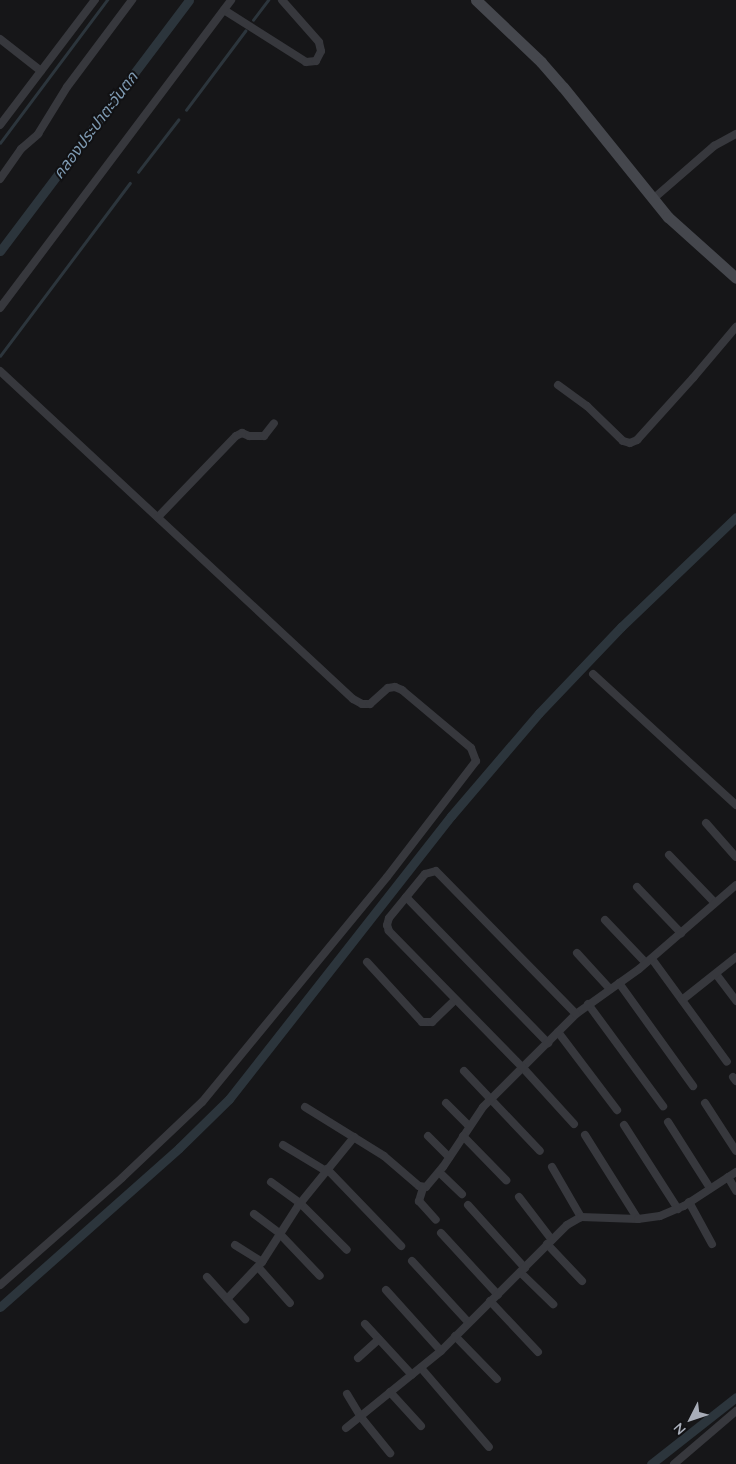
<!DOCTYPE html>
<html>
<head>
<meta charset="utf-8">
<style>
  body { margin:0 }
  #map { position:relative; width:736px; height:1464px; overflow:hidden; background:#161618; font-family:Quicksand,"Noto Sans Thai",sans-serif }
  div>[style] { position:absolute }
  .stream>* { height:2.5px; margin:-1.25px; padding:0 1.25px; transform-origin:1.25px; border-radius:1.25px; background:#2c353c }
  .canal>* { height:9px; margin:-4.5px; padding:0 4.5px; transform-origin:4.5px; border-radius:4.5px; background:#2c353c }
  .street>* { height:8px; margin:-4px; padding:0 4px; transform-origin:4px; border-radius:4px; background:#37383d }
  .secondary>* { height:11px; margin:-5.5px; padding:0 5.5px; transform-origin:5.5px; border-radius:5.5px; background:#45474d }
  span { translate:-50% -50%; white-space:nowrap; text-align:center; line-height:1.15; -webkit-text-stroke:4px #111113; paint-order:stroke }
  .water-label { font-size:16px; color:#7f9bb3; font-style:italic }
  .north { position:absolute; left:666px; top:1394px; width:50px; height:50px; -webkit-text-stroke:4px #111113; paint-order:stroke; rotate:229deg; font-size:14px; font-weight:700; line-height:20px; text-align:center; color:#a8adb8 }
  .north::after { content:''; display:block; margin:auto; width:18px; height:22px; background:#a8adb8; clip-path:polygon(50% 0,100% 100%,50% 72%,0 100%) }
</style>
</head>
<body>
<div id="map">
  <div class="stream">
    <div style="left:253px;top:20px;width:25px;rotate:-53deg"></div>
    <div style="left:186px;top:110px;width:99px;rotate:-53.2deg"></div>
    <div style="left:0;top:143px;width:179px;rotate:-53.2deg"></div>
    <div style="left:138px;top:172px;width:66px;rotate:-52.4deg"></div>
    <div style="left:0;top:356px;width:216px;rotate:-53.1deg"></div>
  </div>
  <div class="canal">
    <div style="left:0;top:251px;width:314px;rotate:-53deg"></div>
    <div style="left:0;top:1307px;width:239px;rotate:-41.6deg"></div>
    <div style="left:179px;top:1148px;width:70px;rotate:-44.4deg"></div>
    <div style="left:229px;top:1099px;width:360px;rotate:-51.9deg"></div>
    <div style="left:451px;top:816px;width:135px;rotate:-49.5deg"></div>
    <div style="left:539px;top:713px;width:119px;rotate:-46.4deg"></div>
    <div style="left:621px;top:627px;width:159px;rotate:-43.7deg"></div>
    <div style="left:651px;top:1464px;width:108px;rotate:-38.2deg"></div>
  </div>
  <div class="street">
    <div style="left:224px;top:10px;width:97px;rotate:32.4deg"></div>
    <div style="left:306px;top:62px;width:10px;rotate:-6deg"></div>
    <div style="left:316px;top:61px;width:11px;rotate:-63deg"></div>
    <div style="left:321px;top:51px;width:9px;rotate:-103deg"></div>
    <div style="left:319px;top:42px;width:56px;rotate:-131.4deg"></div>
    <div style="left:0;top:39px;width:52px;rotate:38deg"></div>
    <div style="left:0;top:125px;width:157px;rotate:-52.8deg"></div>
    <div style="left:0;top:179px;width:37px;rotate:-55deg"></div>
    <div style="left:21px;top:149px;width:23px;rotate:-41deg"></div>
    <div style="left:38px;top:134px;width:55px;rotate:-58.3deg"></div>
    <div style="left:67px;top:87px;width:109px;rotate:-53.2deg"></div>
    <div style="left:653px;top:199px;width:81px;rotate:-41deg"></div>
    <div style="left:714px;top:146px;width:25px;rotate:-29deg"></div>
    <div style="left:0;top:308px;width:385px;rotate:-53.1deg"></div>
    <div style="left:0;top:371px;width:482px;rotate:42.9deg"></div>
    <div style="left:353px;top:699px;width:10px;rotate:29deg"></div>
    <div style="left:362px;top:704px;width:8px"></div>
    <div style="left:370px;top:704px;width:24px;rotate:-42deg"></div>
    <div style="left:388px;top:688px;width:7px;rotate:-8deg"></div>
    <div style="left:395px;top:687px;width:8px;rotate:23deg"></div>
    <div style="left:402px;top:690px;width:90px;rotate:40deg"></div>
    <div style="left:471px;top:748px;width:14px;rotate:69deg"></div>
    <div style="left:476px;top:761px;width:146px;rotate:127.5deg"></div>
    <div style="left:387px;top:877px;width:291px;rotate:129.4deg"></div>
    <div style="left:202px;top:1102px;width:110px;rotate:136.5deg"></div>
    <div style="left:122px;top:1178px;width:162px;rotate:138.7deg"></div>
    <div style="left:558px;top:385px;width:36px;rotate:36deg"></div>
    <div style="left:587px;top:406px;width:50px;rotate:44.2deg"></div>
    <div style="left:623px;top:441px;width:7px;rotate:16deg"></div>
    <div style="left:630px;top:443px;width:8px;rotate:-23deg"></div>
    <div style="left:637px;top:440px;width:84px;rotate:-47.9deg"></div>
    <div style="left:693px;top:378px;width:67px;rotate:-49.9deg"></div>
    <div style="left:158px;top:517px;width:112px;rotate:-46.1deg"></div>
    <div style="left:236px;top:436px;width:7px;rotate:-27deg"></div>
    <div style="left:242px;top:433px;width:8px;rotate:23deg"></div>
    <div style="left:249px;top:436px;width:15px"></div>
    <div style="left:264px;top:436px;width:16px;rotate:-52deg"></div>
    <div style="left:593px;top:674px;width:194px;rotate:42.5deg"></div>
    <div style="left:706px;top:823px;width:45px;rotate:48.6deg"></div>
    <div style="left:669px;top:855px;width:66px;rotate:46.2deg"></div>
    <div style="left:637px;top:887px;width:64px;rotate:46.3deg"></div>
    <div style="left:406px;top:897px;width:204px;rotate:45.8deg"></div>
    <div style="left:605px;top:920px;width:59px;rotate:46.4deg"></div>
    <div style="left:577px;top:953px;width:49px;rotate:47.5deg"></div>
    <div style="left:652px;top:959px;width:127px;rotate:53.9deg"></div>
    <div style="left:367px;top:962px;width:81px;rotate:47.5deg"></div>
    <div style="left:422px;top:1022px;width:10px"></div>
    <div style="left:432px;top:1022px;width:32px;rotate:-44deg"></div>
    <div style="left:716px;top:974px;width:34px;rotate:53deg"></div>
    <div style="left:619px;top:983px;width:127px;rotate:54.3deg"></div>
    <div style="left:682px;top:1000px;width:69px;rotate:-38.5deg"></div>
    <div style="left:588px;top:1004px;width:127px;rotate:53.7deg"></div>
    <div style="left:558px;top:1032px;width:98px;rotate:52.9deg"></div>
    <div style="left:464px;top:1071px;width:110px;rotate:46.5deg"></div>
    <div style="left:733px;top:1077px;width:5px;rotate:53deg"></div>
    <div style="left:446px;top:1103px;width:33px;rotate:45deg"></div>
    <div style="left:705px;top:1103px;width:57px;rotate:57.1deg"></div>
    <div style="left:305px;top:1107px;width:93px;rotate:31.8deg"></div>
    <div style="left:384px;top:1156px;width:46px;rotate:40.6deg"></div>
    <div style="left:419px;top:1186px;width:7px;rotate:8deg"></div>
    <div style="left:426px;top:1187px;width:26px;rotate:-50deg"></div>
    <div style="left:443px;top:1167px;width:72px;rotate:-56.3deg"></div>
    <div style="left:483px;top:1107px;width:132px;rotate:-45deg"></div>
    <div style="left:576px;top:1014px;width:77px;rotate:-35.5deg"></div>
    <div style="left:639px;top:969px;width:128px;rotate:-40.9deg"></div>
    <div style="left:668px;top:1122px;width:78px;rotate:57.5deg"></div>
    <div style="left:574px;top:1124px;width:76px;rotate:-132.3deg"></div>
    <div style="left:523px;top:1068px;width:192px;rotate:-134.4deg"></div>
    <div style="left:389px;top:931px;width:6px;rotate:-108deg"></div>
    <div style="left:387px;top:925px;width:7px;rotate:-74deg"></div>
    <div style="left:389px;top:918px;width:57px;rotate:-50.7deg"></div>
    <div style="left:425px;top:874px;width:11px;rotate:-15deg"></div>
    <div style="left:436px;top:871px;width:200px;rotate:45.6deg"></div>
    <div style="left:624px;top:1125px;width:100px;rotate:57.3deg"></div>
    <div style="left:585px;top:1135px;width:99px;rotate:57.8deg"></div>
    <div style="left:428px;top:1136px;width:30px;rotate:45deg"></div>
    <div style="left:463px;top:1136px;width:62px;rotate:45.7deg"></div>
    <div style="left:283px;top:1145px;width:50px;rotate:31.2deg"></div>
    <div style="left:552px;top:1167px;width:58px;rotate:59.9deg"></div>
    <div style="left:327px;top:1169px;width:107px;rotate:46.1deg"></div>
    <div style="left:439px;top:1172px;width:32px;rotate:44deg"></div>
    <div style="left:728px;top:1177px;width:16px;rotate:60deg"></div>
    <div style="left:271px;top:1182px;width:36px;rotate:36deg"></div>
    <div style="left:300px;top:1203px;width:66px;rotate:45deg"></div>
    <div style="left:423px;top:1188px;width:14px;rotate:107deg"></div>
    <div style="left:419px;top:1201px;width:25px;rotate:48deg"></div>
    <div style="left:519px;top:1197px;width:54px;rotate:52.5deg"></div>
    <div style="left:689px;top:1202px;width:48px;rotate:61.3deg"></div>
    <div style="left:468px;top:1205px;width:85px;rotate:47.9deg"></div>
    <div style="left:254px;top:1214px;width:31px;rotate:37deg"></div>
    <div style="left:279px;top:1233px;width:59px;rotate:46.4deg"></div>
    <div style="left:441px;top:1233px;width:84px;rotate:47.4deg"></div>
    <div style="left:547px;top:1244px;width:51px;rotate:46.6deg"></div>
    <div style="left:235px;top:1245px;width:32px;rotate:32deg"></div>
    <div style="left:412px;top:1261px;width:83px;rotate:47.4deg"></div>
    <div style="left:258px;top:1267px;width:48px;rotate:48.4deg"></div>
    <div style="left:521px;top:1273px;width:45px;rotate:44.1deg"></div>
    <div style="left:207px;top:1277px;width:57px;rotate:47.9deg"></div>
    <div style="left:386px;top:1290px;width:82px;rotate:48deg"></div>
    <div style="left:227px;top:1299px;width:51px;rotate:-46.6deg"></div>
    <div style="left:262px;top:1262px;width:67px;rotate:-57.3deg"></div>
    <div style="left:298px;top:1206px;width:89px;rotate:-50.9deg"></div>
    <div style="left:490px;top:1301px;width:70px;rotate:46.7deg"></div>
    <div style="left:365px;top:1324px;width:69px;rotate:47.3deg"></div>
    <div style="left:455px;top:1336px;width:60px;rotate:45.7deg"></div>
    <div style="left:358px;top:1358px;width:28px;rotate:-42deg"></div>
    <div style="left:421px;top:1368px;width:104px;rotate:49.3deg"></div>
    <div style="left:390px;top:1392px;width:46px;rotate:47.6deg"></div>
    <div style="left:347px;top:1394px;width:26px;rotate:59deg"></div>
    <div style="left:360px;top:1416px;width:48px;rotate:51deg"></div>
    <div style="left:346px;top:1428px;width:122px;rotate:-39deg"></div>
    <div style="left:441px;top:1351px;width:178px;rotate:-45deg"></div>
    <div style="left:567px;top:1225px;width:16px;rotate:-30deg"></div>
    <div style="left:581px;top:1217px;width:57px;rotate:2deg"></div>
    <div style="left:638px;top:1219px;width:22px;rotate:-8deg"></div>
    <div style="left:660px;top:1216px;width:26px;rotate:-23deg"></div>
    <div style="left:684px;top:1206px;width:62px;rotate:-33.2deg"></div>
    <div style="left:674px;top:1464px;width:82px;rotate:-40.5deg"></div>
  </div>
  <div class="secondary">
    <div style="left:476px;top:0;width:90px;rotate:43.6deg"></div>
    <div style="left:541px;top:62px;width:33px;rotate:49deg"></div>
    <div style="left:563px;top:87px;width:167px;rotate:51.1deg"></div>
    <div style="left:668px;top:217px;width:91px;rotate:41.9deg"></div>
  </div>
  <div class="water-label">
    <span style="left:95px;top:125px;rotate:-53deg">คลองประปาตะวันตก</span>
  </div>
  <div class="north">N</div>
</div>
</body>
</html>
